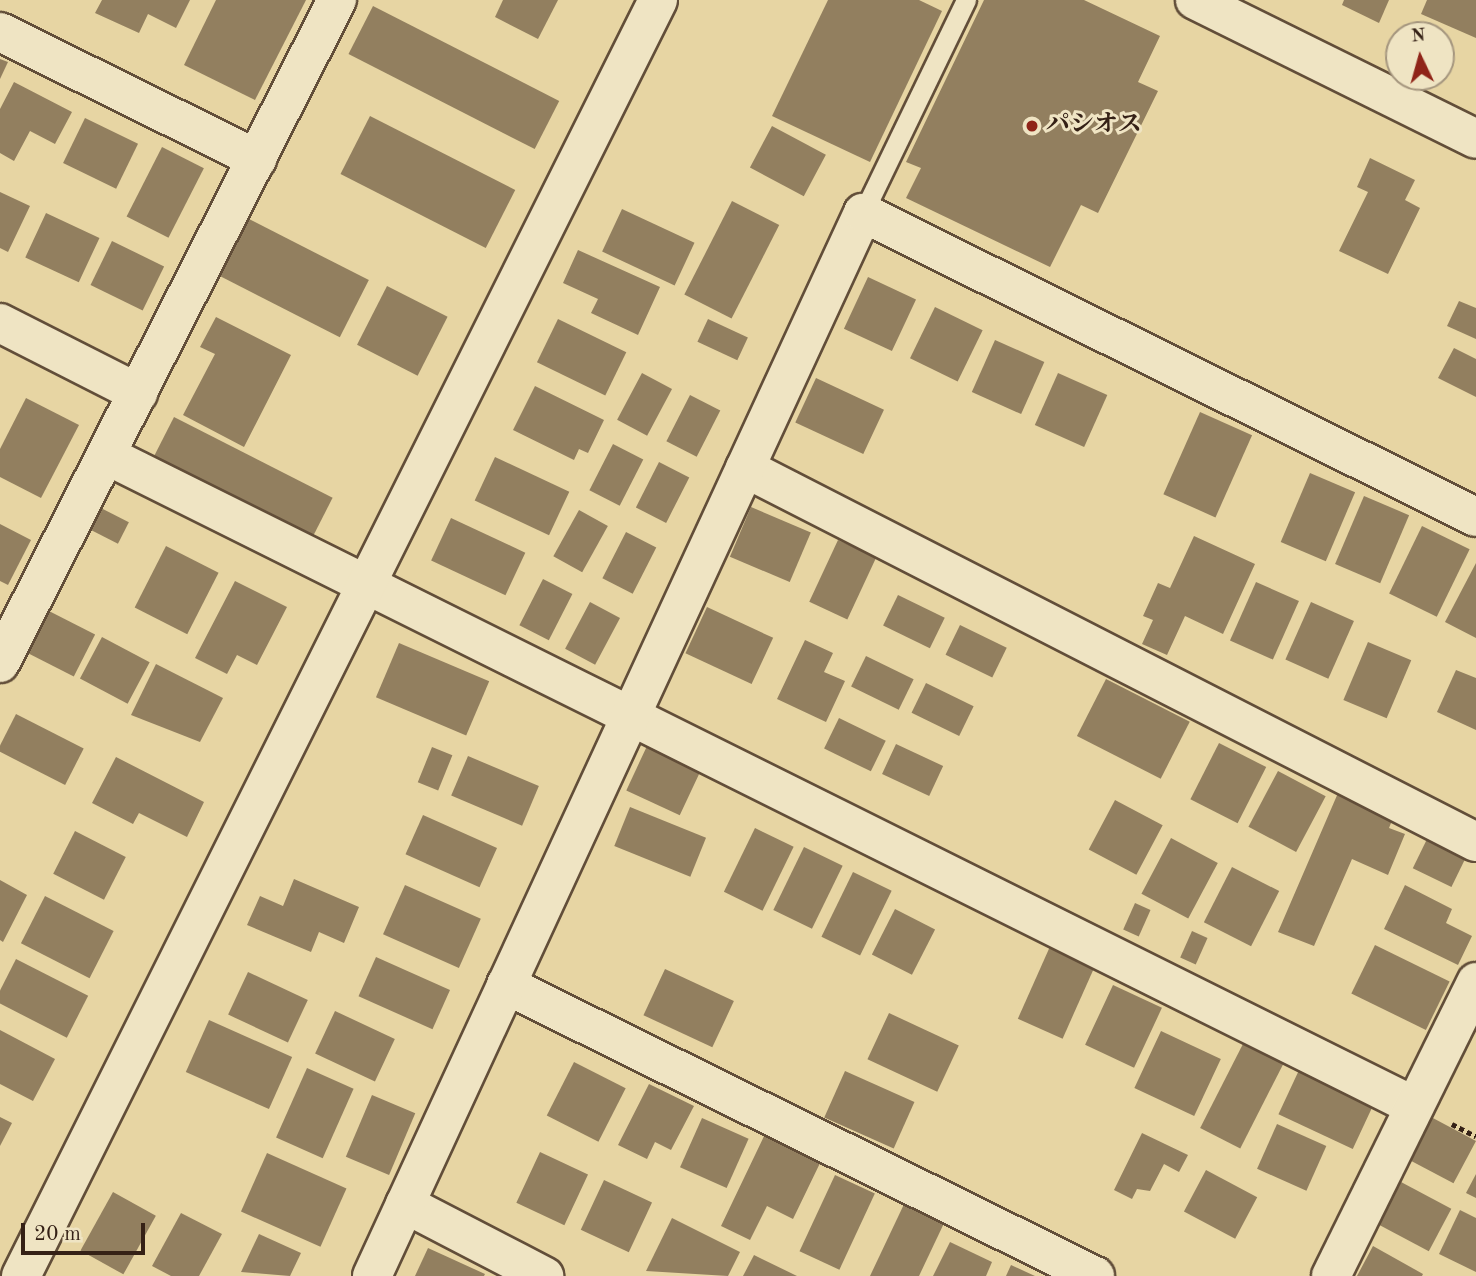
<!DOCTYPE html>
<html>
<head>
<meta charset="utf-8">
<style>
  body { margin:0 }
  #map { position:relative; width:1476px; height:1276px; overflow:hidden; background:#e7d5a3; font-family:"Old Standard TT","Noto Serif JP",serif }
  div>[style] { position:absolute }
  .building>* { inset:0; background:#927f5f; transform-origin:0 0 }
  .path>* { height:4.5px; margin-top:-2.25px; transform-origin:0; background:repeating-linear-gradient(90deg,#352116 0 5px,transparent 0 8.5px) }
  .roads { filter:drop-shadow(2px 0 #624e39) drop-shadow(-2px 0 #624e39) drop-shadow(0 2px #624e39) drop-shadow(0 -2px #624e39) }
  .service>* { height:19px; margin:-9.5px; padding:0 9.5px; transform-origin:9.5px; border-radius:9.5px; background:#efe4c3 }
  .minor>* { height:38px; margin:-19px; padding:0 19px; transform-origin:19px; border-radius:19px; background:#efe4c3 }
  .tertiary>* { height:38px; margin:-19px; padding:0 19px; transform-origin:19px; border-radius:19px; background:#efe4c3 }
  .dots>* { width:19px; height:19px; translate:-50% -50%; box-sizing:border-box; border:4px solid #efe4c3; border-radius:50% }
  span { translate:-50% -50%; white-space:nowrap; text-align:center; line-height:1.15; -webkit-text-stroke:6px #efe4c3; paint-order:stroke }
  .poi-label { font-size:24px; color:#352116; font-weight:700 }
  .left { translate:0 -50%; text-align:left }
  .north { position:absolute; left:1385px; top:21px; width:70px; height:70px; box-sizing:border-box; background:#efe4c3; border:2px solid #a5967e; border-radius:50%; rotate:355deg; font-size:19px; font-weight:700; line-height:28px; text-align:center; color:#352116 }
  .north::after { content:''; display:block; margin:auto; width:24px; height:32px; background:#8f2418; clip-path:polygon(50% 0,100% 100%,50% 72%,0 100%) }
  .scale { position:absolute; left:21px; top:1223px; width:124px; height:32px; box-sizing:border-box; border:4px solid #352116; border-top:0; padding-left:9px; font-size:21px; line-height:24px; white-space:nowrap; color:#352116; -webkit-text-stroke:5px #efe4c3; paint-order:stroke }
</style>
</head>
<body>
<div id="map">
  <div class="building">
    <div style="clip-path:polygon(102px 0,190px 0,176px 28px,148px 14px,139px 33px,95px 13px)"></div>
    <div style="clip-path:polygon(216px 0,306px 0,255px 100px,184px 65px)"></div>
    <div style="clip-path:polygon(503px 0,558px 0,538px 39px,495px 17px)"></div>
    <div style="clip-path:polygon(828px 0,919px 0,942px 11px,870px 162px,772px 116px)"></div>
    <div style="clip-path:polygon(984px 0,1084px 0,1160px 36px,1138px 82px,1158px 91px,1098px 213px,1081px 205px,1050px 267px,906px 198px,921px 168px,906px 162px)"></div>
    <div style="clip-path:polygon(1344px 0,1389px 0,1379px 23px,1342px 5px)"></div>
    <div style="clip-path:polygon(1427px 0,1476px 0,1476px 38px,1421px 14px)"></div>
    <div style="left:373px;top:6px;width:209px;height:54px;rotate:27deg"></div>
    <div style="clip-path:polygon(0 59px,8px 62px,0 79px)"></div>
    <div style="clip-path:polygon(14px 82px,72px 112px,55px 144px,30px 131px,14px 161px,0 153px,0 109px)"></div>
    <div style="left:370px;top:116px;width:163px;height:65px;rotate:27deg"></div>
    <div style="left:85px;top:118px;width:59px;height:50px;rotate:26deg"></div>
    <div style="left:772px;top:126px;width:61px;height:47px;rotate:28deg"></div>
    <div style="left:162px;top:147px;width:47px;height:78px;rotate:27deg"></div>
    <div style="clip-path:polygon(1370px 158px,1415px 180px,1405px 200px,1420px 208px,1388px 274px,1339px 251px,1368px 192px,1357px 187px)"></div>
    <div style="clip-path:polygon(0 192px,30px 206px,8px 252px,0 248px)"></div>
    <div style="left:732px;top:201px;width:53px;height:105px;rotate:27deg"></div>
    <div style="left:622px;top:209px;width:80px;height:47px;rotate:25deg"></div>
    <div style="left:46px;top:213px;width:59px;height:49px;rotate:25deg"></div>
    <div style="left:245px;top:217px;width:139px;height:64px;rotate:27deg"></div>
    <div style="left:112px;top:241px;width:58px;height:49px;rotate:26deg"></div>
    <div style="clip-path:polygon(578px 250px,660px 287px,638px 335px,591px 313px,598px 299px,563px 283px)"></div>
    <div style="left:868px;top:277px;width:53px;height:57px;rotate:25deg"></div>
    <div style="left:387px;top:286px;width:68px;height:66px;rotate:27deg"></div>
    <div style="clip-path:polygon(1459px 301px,1476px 308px,1476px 339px,1447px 326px)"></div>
    <div style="left:935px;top:307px;width:53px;height:57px;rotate:26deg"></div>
    <div style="clip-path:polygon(216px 317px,291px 355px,244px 447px,183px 415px,215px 354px,200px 347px)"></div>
    <div style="left:558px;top:319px;width:76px;height:48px;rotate:26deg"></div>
    <div style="left:708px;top:319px;width:44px;height:25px;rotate:25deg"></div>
    <div style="left:995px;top:340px;width:54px;height:57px;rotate:24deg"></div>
    <div style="clip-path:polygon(1454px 348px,1476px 359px,1476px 397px,1438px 378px)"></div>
    <div style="left:642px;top:373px;width:34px;height:53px;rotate:28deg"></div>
    <div style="left:1058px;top:373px;width:54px;height:57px;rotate:24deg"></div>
    <div style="left:816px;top:378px;width:75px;height:49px;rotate:25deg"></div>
    <div style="clip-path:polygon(535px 386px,604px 420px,588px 453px,579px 449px,574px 460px,513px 430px)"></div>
    <div style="left:690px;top:395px;width:34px;height:52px;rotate:27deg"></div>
    <div style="clip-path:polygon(26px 398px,79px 425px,41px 498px,0 477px,0 449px)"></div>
    <div style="left:1200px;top:412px;width:57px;height:90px;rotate:24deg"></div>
    <div style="left:174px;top:417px;width:178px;height:53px;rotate:27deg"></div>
    <div style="left:613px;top:444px;width:34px;height:52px;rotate:27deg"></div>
    <div style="left:495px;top:457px;width:82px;height:48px;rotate:25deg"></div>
    <div style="left:659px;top:462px;width:34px;height:51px;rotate:27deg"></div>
    <div style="left:1310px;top:473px;width:49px;height:75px;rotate:23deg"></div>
    <div style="left:1364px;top:496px;width:49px;height:74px;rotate:23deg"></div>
    <div style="left:95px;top:505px;width:38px;height:24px;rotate:27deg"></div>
    <div style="left:751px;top:507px;width:65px;height:54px;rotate:23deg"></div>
    <div style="left:579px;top:510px;width:33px;height:53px;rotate:29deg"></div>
    <div style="left:451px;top:518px;width:82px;height:47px;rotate:25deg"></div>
    <div style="clip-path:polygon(0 524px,31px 540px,8px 585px,0 581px)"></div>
    <div style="left:1422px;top:526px;width:53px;height:75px;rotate:26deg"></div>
    <div style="left:626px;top:532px;width:34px;height:52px;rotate:27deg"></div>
    <div style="clip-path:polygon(1194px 536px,1255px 564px,1223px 634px,1185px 616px,1167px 655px,1142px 644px,1153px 620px,1143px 616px,1158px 583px,1170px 588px)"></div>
    <div style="left:838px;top:540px;width:42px;height:68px;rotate:25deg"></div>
    <div style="left:166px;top:546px;width:59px;height:69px;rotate:27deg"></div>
    <div style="clip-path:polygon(1476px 563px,1476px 638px,1445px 622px)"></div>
    <div style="left:543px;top:579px;width:33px;height:52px;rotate:27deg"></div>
    <div style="clip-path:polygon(235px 581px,287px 607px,257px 665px,237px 655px,227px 674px,195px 658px)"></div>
    <div style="left:1256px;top:582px;width:47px;height:64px;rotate:24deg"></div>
    <div style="left:898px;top:595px;width:52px;height:34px;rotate:26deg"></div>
    <div style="left:590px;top:602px;width:34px;height:53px;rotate:28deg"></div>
    <div style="left:1311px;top:602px;width:47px;height:63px;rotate:24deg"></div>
    <div style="left:707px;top:607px;width:73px;height:51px;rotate:25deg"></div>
    <div style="left:47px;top:610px;width:54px;height:47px;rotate:27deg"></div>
    <div style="left:960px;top:625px;width:52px;height:33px;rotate:26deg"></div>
    <div style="left:102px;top:637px;width:54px;height:47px;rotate:28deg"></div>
    <div style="clip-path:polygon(805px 640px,833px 653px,824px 672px,845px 681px,826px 722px,777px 699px)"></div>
    <div style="left:1368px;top:642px;width:47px;height:63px;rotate:23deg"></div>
    <div style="left:399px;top:643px;width:98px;height:59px;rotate:23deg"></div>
    <div style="left:866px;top:656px;width:53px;height:34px;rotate:26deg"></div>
    <div style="clip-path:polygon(156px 664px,223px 698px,200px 742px,131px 715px)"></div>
    <div style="clip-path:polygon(1456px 670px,1476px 678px,1476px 730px,1437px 712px)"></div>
    <div style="left:1106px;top:679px;width:94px;height:64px;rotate:27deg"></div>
    <div style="left:926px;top:683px;width:53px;height:33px;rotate:26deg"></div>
    <div style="left:16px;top:714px;width:76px;height:41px;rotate:27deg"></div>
    <div style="left:839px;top:718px;width:52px;height:34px;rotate:26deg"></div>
    <div style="left:1219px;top:743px;width:53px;height:63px;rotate:27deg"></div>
    <div style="left:896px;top:744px;width:52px;height:33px;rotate:25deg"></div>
    <div style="left:647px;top:746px;width:59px;height:49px;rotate:25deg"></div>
    <div style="left:432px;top:747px;width:22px;height:38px;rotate:22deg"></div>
    <div style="left:468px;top:756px;width:77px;height:43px;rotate:23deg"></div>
    <div style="clip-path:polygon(116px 757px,204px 802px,187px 837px,139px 813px,133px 824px,92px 803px)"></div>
    <div style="left:1278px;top:771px;width:54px;height:63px;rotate:28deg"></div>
    <div style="clip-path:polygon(1338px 793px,1393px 818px,1389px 828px,1405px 834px,1388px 875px,1352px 859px,1314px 946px,1278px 932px)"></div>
    <div style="left:1115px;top:800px;width:54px;height:56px;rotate:28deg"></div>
    <div style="left:630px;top:807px;width:82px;height:42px;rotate:22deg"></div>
    <div style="left:423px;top:815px;width:81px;height:43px;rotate:24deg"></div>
    <div style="left:755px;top:828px;width:43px;height:71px;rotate:26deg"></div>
    <div style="left:75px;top:831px;width:57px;height:48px;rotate:27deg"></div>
    <div style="left:1429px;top:835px;width:43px;height:37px;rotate:26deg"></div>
    <div style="left:1171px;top:838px;width:53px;height:63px;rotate:28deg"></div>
    <div style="left:804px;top:847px;width:43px;height:70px;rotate:26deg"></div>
    <div style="left:1232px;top:867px;width:53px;height:62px;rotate:27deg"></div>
    <div style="left:853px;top:872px;width:43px;height:72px;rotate:26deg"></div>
    <div style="clip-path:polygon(294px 879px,359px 907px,344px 943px,319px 932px,311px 952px,247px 925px,260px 896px,283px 906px)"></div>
    <div style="clip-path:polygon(0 880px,27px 895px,3px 942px,0 940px)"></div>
    <div style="left:405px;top:885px;width:83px;height:54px;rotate:24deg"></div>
    <div style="clip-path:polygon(1405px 885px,1452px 909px,1446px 923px,1472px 936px,1458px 965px,1384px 929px)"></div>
    <div style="left:45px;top:896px;width:77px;height:53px;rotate:27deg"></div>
    <div style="left:1135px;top:903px;width:17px;height:29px;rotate:24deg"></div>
    <div style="left:895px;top:909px;width:45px;height:51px;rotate:27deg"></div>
    <div style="left:1192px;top:931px;width:17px;height:29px;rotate:24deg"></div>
    <div style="left:1052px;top:942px;width:49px;height:84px;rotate:24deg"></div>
    <div style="left:1375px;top:945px;width:83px;height:54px;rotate:26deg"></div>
    <div style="left:376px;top:957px;width:81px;height:43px;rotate:24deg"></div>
    <div style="left:16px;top:959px;width:81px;height:47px;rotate:27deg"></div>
    <div style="left:665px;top:969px;width:76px;height:51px;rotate:25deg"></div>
    <div style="left:248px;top:972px;width:66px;height:47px;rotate:25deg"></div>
    <div style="left:1113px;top:985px;width:54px;height:66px;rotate:25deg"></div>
    <div style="left:335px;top:1011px;width:66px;height:47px;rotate:25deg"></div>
    <div style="left:889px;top:1013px;width:77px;height:51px;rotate:25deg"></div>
    <div style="left:209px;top:1020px;width:91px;height:57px;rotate:24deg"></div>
    <div style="clip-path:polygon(0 1030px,55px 1059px,33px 1101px,0 1084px)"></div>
    <div style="left:1161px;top:1031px;width:66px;height:63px;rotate:25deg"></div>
    <div style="left:1246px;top:1038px;width:45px;height:101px;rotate:27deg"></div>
    <div style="left:574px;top:1062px;width:58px;height:60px;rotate:27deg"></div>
    <div style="left:307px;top:1068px;width:51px;height:76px;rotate:24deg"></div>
    <div style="left:1300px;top:1068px;width:82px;height:51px;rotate:25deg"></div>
    <div style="left:845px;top:1071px;width:76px;height:51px;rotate:24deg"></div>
    <div style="clip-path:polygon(649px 1084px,694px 1106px,671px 1150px,655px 1142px,647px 1159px,618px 1145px)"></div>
    <div style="left:372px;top:1095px;width:47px;height:67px;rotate:23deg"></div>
    <div style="clip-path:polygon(0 1117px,12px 1123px,0 1146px)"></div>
    <div style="left:1431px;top:1117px;width:51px;height:48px;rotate:28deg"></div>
    <div style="left:702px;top:1118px;width:51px;height:54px;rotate:24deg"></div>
    <div style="left:1277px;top:1124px;width:54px;height:49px;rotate:24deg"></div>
    <div style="clip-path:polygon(766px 1132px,822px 1159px,793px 1219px,767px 1206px,750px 1240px,721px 1226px)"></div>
    <div style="clip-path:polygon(1142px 1133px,1188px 1155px,1179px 1172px,1164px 1164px,1150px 1191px,1137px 1189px,1132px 1199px,1114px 1190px)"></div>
    <div style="left:540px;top:1152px;width:53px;height:56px;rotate:25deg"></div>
    <div style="left:267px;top:1153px;width:87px;height:64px;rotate:24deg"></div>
    <div style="left:1206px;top:1170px;width:58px;height:47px;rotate:28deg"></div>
    <div style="clip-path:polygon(1476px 1174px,1476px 1198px,1466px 1193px)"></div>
    <div style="left:835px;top:1175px;width:44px;height:84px;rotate:25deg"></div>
    <div style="left:604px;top:1180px;width:53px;height:55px;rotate:25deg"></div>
    <div style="left:1401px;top:1182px;width:57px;height:48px;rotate:28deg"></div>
    <div style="left:113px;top:1192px;width:49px;height:67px;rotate:29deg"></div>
    <div style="clip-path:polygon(906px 1200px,946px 1219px,919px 1276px,870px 1276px)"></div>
    <div style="clip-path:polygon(1460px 1210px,1476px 1218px,1476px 1272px,1439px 1254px)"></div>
    <div style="clip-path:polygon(181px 1213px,222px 1234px,199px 1276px,171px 1276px,152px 1266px)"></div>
    <div style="clip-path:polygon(672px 1218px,740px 1252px,728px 1276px,646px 1271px)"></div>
    <div style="clip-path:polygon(259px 1234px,301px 1253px,290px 1276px,241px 1272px)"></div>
    <div style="clip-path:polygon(950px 1242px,992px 1262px,986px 1276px,933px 1276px)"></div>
    <div style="clip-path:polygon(1373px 1246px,1423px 1274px,1422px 1276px,1357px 1276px)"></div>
    <div style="clip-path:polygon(428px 1248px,485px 1274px,484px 1276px,415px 1276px)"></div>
    <div style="clip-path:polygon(754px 1255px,797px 1276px,743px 1276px)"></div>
    <div style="clip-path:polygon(1011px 1265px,1035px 1276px,1006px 1276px)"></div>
  </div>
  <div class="path">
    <div style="left:1452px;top:1124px;width:27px;rotate:27deg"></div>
  </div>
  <div class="roads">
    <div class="service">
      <div style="left:863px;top:213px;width:237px;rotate:-64.2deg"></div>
    </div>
    <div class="minor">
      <div style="left:0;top:32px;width:287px;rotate:26.3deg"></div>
      <div style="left:0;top:323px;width:155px;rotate:26.9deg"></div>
      <div style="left:106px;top:455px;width:1461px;rotate:26.46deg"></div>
      <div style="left:745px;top:468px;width:821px;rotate:27.1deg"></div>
      <div style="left:0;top:663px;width:744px;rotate:-63.06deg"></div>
      <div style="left:506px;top:985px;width:657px;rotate:26.29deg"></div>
      <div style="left:405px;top:1204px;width:157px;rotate:27.4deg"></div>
      <div style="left:372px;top:1276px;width:1171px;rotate:-65.21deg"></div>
      <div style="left:863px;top:213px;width:684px;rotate:26.38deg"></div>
      <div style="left:1331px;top:1276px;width:328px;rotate:-63.7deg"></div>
    </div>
    <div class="tertiary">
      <div style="left:1195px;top:0;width:313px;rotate:26.3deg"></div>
      <div style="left:21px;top:1276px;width:1426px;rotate:-63.47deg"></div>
    </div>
  </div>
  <div class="dots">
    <div style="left:1032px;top:126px;background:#8f2418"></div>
  </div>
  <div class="poi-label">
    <span class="left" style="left:1046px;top:126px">パシオス</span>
  </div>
  <div class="north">N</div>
  <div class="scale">20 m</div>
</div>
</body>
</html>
